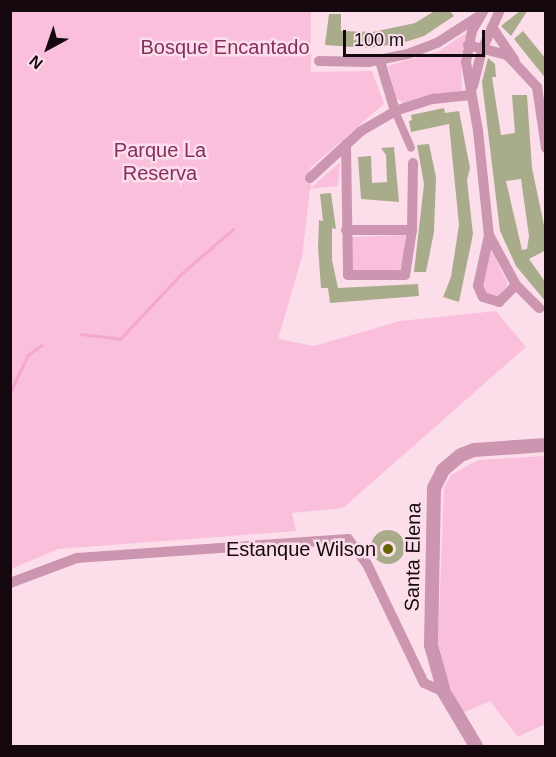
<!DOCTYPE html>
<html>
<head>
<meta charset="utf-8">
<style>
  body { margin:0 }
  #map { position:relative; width:556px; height:757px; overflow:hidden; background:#fcdeeb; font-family:Helvetica,sans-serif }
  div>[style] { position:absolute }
  .green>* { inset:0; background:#fabfda }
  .stream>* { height:3px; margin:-1.5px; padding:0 1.5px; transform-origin:1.5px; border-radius:1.5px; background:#f6a7cd }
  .building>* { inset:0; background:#a9ac8b }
  .round { border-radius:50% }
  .pedestrian>* { height:8px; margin:-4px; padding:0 4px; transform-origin:4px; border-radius:4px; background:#cd96b0 }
  .minor>* { height:10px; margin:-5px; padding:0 5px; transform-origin:5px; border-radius:5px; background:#cd96b0 }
  .tertiary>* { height:14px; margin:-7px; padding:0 7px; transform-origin:7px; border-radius:7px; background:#cd96b0 }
  .dots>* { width:16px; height:16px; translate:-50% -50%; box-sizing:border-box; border:3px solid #fcdeeb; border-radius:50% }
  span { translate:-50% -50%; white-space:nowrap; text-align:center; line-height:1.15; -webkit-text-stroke:5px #fcdeeb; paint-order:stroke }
  .park-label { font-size:20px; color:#862d5f }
  .poi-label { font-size:20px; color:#15090f }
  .right { translate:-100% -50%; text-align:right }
  .street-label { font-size:20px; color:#15090f }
  .frame { position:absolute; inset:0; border:12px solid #15090f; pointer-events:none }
  .north { position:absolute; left:18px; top:18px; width:60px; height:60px; -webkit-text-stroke:4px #fcdeeb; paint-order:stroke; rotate:220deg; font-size:16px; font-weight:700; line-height:24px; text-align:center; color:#15090f }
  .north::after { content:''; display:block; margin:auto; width:21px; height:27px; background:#15090f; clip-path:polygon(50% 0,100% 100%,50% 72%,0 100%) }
  .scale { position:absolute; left:343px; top:30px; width:142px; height:27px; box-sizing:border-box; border:3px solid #15090f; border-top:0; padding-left:8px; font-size:18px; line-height:21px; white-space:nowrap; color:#15090f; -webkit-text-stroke:4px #fcdeeb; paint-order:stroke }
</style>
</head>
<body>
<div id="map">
  <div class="green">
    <div style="clip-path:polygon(11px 11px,311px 11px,311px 72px,372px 71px,384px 104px,310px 168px,311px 188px,340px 162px,338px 186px,310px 189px,302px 257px,278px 339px,314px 346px,400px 321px,496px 311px,526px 347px,343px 508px,292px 513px,296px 531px,58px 549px,11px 569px)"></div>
    <div style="clip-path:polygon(466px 33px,461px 59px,462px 90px,403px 103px,396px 98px,388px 66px,439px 51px)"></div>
    <div style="clip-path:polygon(405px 235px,403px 268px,396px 271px,352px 270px,352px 237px)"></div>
    <div style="clip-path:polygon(490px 247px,508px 284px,498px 297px,488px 296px,482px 287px)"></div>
    <div style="clip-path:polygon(545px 456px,545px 724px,518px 737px,490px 701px,462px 713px,446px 677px,438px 642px,444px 488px,451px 475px,478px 460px)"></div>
  </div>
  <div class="stream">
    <div style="left:81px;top:334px;width:39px;rotate:7deg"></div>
    <div style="left:120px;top:339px;width:89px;rotate:-46.8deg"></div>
    <div style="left:181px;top:274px;width:69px;rotate:-40.9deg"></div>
    <div style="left:10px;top:392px;width:41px;rotate:-64.1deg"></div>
    <div style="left:28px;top:355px;width:17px;rotate:-36deg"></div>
  </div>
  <div class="building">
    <div style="clip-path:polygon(436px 10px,449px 10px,454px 16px,424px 36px,402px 43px,367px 48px,325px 45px,329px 14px,341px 14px,341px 31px,373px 32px,415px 23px)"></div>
    <div style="clip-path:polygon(521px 10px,528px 10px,511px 36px,501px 26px)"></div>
    <div style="clip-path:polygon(523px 31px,546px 59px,546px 79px,514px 39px)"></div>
    <div style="clip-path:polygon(evenodd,488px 58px,495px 64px,496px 77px,492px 77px,501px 135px,515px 133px,512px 95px,527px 95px,532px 168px,545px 230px,546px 250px,529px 259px,546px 283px,546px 302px,516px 266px,500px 231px,482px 82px,488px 58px,521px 179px,529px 236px,527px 249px,522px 250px,506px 181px,521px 179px)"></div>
    <div style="clip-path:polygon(444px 108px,445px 113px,459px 111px,470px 168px,467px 180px,473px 234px,459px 302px,443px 297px,451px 277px,459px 225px,449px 124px,411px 132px,409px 121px,412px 120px,411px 115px)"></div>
    <div style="clip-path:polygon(429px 144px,436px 177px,434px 232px,426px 272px,414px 272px,424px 184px,417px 145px)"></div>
    <div style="clip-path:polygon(394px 147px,399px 202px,361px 199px,358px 157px,371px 156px,372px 183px,387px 182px,386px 155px,381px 148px)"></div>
    <div style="clip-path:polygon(331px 193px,336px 229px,332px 228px,332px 260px,338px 288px,418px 284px,419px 296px,330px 303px,328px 288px,321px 288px,318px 247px,319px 220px,323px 221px,320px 194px)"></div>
    <div class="round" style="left:371px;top:530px;width:34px;height:34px"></div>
  </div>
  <div class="pedestrian">
    <div style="left:395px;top:111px;width:40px;rotate:66.6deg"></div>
  </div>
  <div class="minor">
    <div style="left:484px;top:10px;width:24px;rotate:120deg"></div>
    <div style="left:472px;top:31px;width:32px;rotate:101deg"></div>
    <div style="left:466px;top:62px;width:70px;rotate:80.1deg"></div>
    <div style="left:478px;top:131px;width:105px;rotate:84deg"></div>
    <div style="left:489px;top:235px;width:52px;rotate:102.2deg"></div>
    <div style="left:478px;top:286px;width:12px;rotate:66deg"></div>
    <div style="left:483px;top:297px;width:17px;rotate:17deg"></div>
    <div style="left:499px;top:302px;width:24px;rotate:-45deg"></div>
    <div style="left:492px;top:27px;width:40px;rotate:56deg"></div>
    <div style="left:468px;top:45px;width:40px;rotate:14.4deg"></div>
    <div style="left:507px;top:55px;width:44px;rotate:46.8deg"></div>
    <div style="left:537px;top:87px;width:62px;rotate:81.6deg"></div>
    <div style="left:319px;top:61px;width:49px;rotate:1.2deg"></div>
    <div style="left:368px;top:62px;width:41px;rotate:-11.3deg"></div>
    <div style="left:408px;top:54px;width:31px;rotate:-21deg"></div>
    <div style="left:437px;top:43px;width:50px;rotate:-32.7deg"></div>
    <div style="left:380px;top:61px;width:52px;rotate:73.3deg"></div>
    <div style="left:473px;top:86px;width:37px;rotate:-76deg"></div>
    <div style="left:482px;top:50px;width:44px;rotate:-65.8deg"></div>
    <div style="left:346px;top:144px;width:131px;rotate:89.1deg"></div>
    <div style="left:348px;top:275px;width:57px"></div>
    <div style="left:405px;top:275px;width:46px;rotate:-81.2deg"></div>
    <div style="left:412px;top:230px;width:67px;rotate:-89.1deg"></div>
    <div style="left:310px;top:178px;width:69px;rotate:-42.7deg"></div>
    <div style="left:361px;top:131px;width:39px;rotate:-30deg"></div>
    <div style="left:395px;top:111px;width:40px;rotate:-18deg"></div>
    <div style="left:433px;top:99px;width:38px;rotate:-6deg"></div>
    <div style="left:346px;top:230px;width:66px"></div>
    <div style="left:489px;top:235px;width:57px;rotate:61.6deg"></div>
    <div style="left:516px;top:285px;width:33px;rotate:45deg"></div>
    <div style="left:10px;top:583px;width:72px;rotate:-20.5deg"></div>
    <div style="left:77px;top:558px;width:272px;rotate:-4deg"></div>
    <div style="left:348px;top:539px;width:31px;rotate:53deg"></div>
    <div style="left:367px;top:564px;width:132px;rotate:64.4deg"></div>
    <div style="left:424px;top:683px;width:22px;rotate:24deg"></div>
  </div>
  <div class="tertiary">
    <div style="left:476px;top:746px;width:63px;rotate:-120.7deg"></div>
    <div style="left:444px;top:692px;width:49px;rotate:-105.5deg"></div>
    <div style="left:431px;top:645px;width:157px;rotate:-88.9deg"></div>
    <div style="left:434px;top:488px;width:20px;rotate:-63deg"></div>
    <div style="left:443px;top:470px;width:23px;rotate:-40deg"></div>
    <div style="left:461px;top:455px;width:14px;rotate:-21deg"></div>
    <div style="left:474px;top:450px;width:72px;rotate:-4deg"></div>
  </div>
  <div class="dots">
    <div style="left:388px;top:549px;background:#636600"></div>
  </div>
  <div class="park-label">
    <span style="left:225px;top:47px">Bosque Encantado</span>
    <span style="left:160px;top:162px">Parque La<br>Reserva</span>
  </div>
  <div class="poi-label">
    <span class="right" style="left:376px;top:549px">Estanque Wilson</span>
  </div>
  <div class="street-label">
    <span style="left:413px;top:557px;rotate:-89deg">Santa Elena</span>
  </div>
  <div class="frame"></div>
  <div class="north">N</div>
  <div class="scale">100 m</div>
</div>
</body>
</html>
